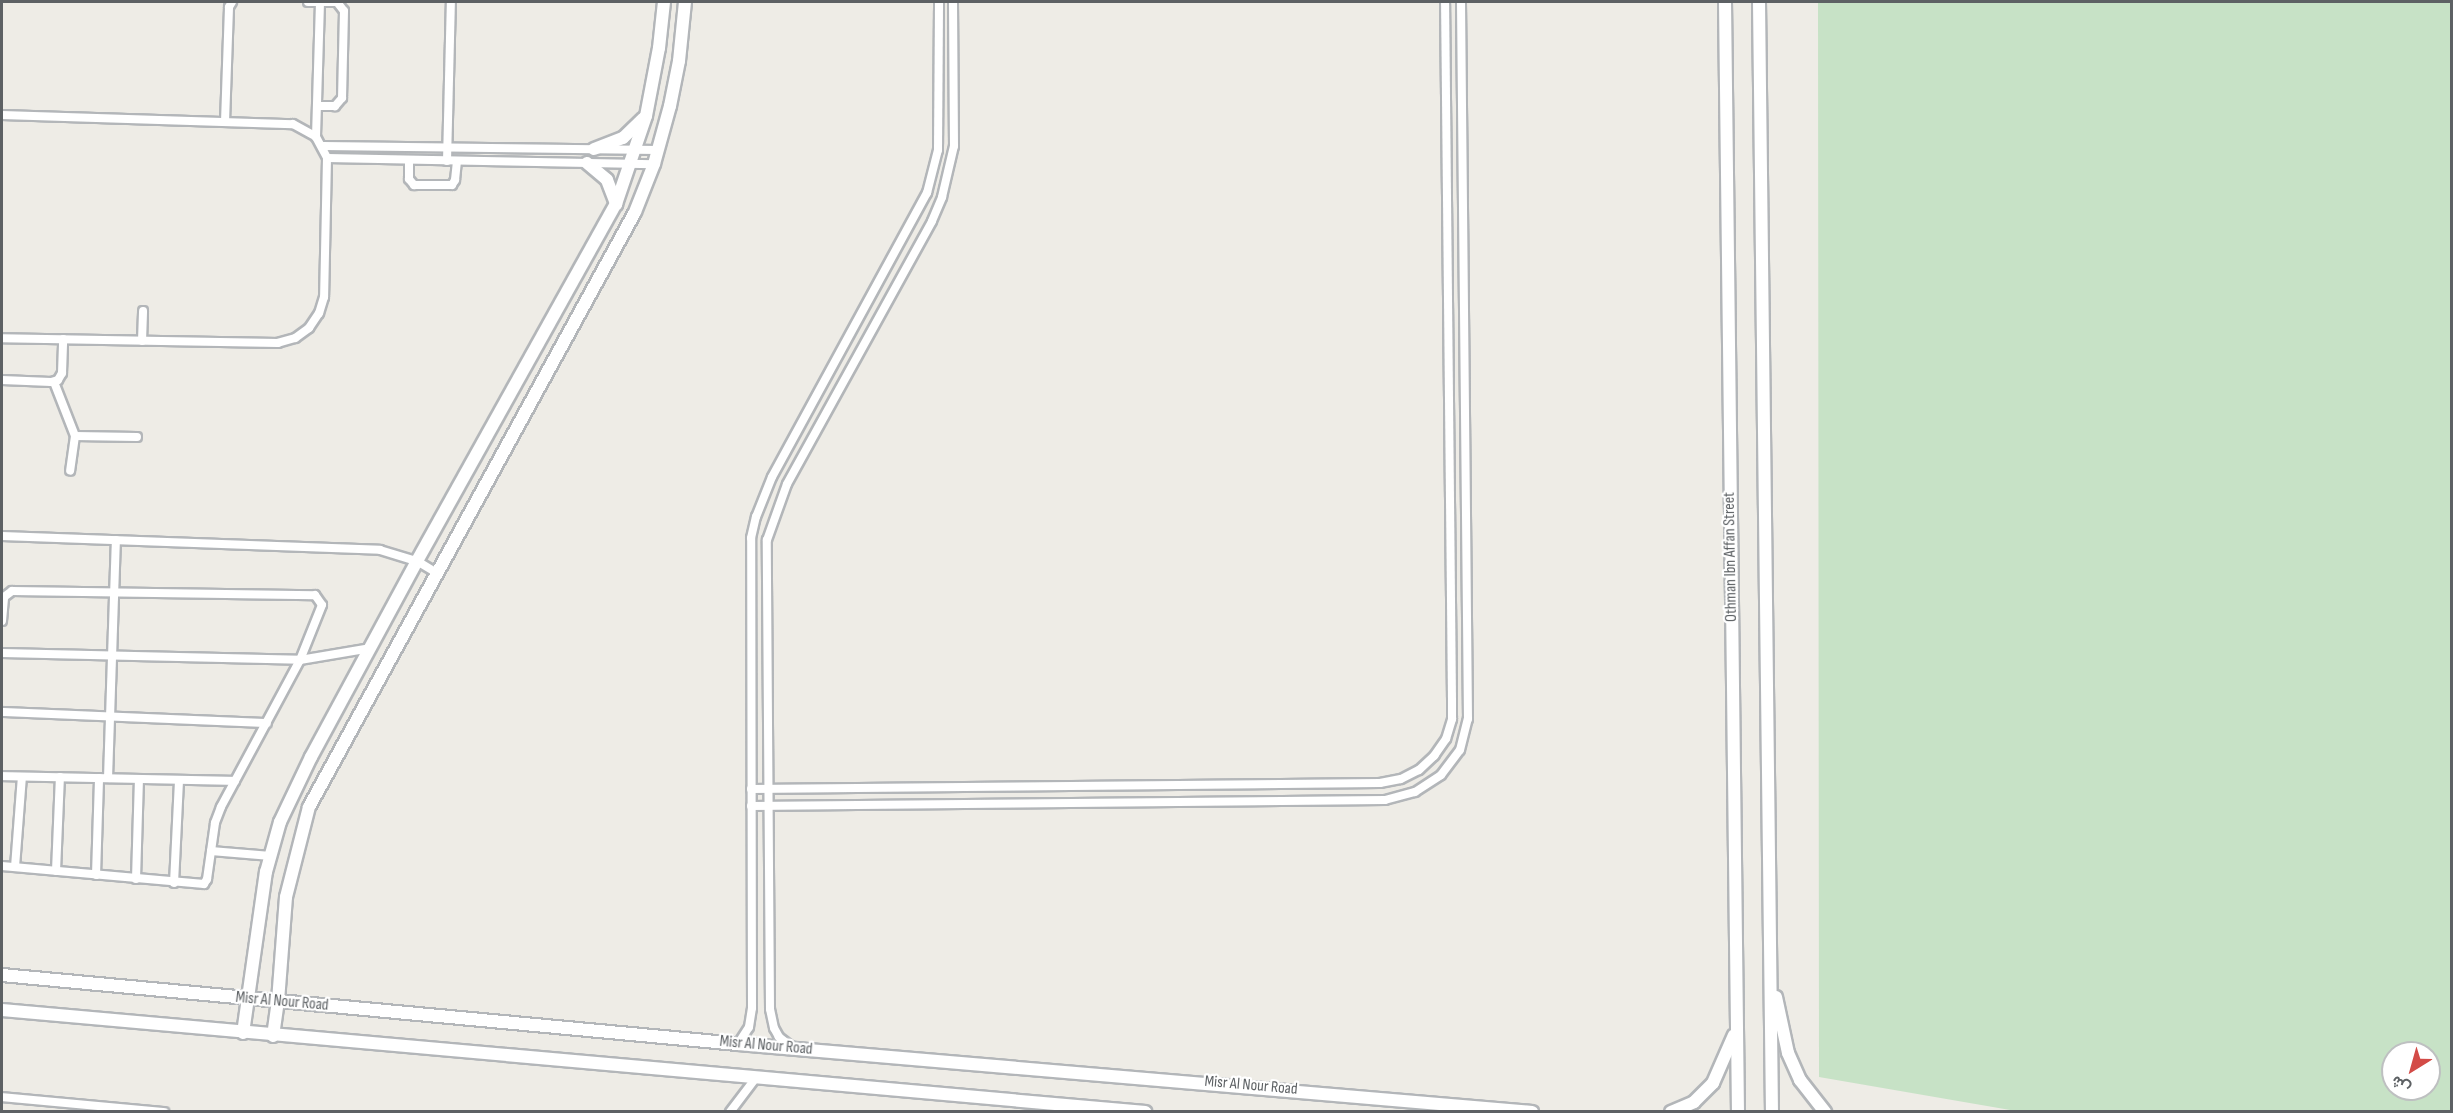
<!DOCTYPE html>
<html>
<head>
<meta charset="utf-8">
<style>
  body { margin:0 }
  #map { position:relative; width:2453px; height:1113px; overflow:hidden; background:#eeece6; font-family:"Sofia Sans Condensed",Vazirmatn,sans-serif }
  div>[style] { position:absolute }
  .green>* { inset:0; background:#c7e2c6 }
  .roads { filter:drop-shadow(2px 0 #b3b6b9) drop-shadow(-2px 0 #b3b6b9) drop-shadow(0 2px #b3b6b9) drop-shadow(0 -2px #b3b6b9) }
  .street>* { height:8px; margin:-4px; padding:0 4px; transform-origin:4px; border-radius:4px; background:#fff }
  .secondary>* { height:12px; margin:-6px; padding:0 6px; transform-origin:6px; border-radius:6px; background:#fff }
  span { translate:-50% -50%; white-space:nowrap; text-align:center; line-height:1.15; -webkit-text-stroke:4.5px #fff; paint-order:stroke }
  .street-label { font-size:16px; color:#5d6164 }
  .frame { position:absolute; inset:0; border:3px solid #5d6164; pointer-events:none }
  .north { position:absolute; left:2381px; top:1041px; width:60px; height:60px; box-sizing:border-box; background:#fff; border:2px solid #bec0c1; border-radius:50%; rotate:217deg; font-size:16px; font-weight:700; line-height:24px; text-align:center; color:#5d6164 }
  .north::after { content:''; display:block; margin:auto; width:21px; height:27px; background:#d34b47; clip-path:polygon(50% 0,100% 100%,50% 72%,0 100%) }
</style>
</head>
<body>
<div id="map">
  <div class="green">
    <div style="clip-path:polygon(evenodd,1818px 2px,2451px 2px,2451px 1111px,2016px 1111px,1819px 1077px,1818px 2px,2393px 1053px,2429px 1053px,2429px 1089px,2393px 1089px,2393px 1053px)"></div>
  </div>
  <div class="roads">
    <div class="street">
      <div style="left:308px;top:2px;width:29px"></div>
      <div style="left:337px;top:2px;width:11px;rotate:52deg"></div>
      <div style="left:344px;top:11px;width:87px;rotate:91.3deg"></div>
      <div style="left:342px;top:98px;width:11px;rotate:131deg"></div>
      <div style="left:335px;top:106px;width:18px;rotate:180deg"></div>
      <div style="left:2px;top:115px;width:291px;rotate:1.8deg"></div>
      <div style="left:293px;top:124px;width:26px;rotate:29deg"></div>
      <div style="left:316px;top:137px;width:24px;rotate:62deg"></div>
      <div style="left:327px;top:158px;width:139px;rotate:91.2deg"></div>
      <div style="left:324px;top:297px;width:17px;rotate:107deg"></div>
      <div style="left:319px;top:313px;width:18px;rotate:124deg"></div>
      <div style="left:309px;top:328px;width:17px;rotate:144deg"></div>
      <div style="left:295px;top:338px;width:18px;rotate:164deg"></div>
      <div style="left:278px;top:343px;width:276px;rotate:-179deg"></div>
      <div style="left:225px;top:122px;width:115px;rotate:-88deg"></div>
      <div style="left:229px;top:7px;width:6px;rotate:-59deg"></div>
      <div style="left:316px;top:137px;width:135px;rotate:-88.3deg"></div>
      <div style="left:323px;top:146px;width:335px;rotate:0.7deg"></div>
      <div style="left:327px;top:158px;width:327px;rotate:1.1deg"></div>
      <div style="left:409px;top:160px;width:19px;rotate:90deg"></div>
      <div style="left:409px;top:179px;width:8px;rotate:50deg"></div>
      <div style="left:414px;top:185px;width:38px"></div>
      <div style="left:452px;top:185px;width:6px;rotate:-59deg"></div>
      <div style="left:455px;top:180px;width:19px;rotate:-84deg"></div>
      <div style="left:447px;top:161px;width:159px;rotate:-88.6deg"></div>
      <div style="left:142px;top:341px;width:30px;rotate:-88deg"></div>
      <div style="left:2px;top:380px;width:49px;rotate:2.3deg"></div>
      <div style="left:51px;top:382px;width:7px;rotate:-16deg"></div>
      <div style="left:58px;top:380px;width:8px;rotate:-60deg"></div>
      <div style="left:62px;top:373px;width:34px;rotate:-88deg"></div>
      <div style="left:54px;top:382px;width:58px;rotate:68.7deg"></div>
      <div style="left:75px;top:436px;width:35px;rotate:98deg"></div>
      <div style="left:75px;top:436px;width:62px;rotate:0.9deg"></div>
      <div style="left:2px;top:536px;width:378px;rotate:2.1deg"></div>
      <div style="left:380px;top:550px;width:39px;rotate:17deg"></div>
      <div style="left:417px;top:561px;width:23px;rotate:31deg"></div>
      <div style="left:2px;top:621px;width:24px;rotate:-85deg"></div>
      <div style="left:4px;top:597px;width:10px;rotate:-37deg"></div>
      <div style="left:12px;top:591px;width:303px;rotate:0.8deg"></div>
      <div style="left:315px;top:595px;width:12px;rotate:55deg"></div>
      <div style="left:322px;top:605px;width:59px;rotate:111.8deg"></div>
      <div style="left:300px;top:660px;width:167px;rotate:118.3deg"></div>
      <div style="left:221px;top:807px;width:17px;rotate:111deg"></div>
      <div style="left:215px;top:823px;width:57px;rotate:98.1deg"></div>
      <div style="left:207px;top:879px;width:6px;rotate:121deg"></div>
      <div style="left:204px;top:884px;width:203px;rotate:-174.9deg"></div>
      <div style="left:2px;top:653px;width:298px;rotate:1.3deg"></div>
      <div style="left:300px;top:660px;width:72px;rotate:-9.6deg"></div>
      <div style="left:2px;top:712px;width:265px;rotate:2.4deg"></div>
      <div style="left:2px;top:776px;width:233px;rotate:1.2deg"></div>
      <div style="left:108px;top:778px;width:238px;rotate:-88.1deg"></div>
      <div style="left:751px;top:789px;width:629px;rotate:-0.55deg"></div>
      <div style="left:1380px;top:783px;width:21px;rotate:-11deg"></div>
      <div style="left:1401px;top:779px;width:20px;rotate:-27deg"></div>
      <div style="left:1419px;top:770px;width:21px;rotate:-43deg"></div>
      <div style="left:1434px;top:756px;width:21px;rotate:-55deg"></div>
      <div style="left:1446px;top:739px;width:21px;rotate:-73deg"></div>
      <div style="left:1452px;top:719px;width:19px;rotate:-90deg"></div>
      <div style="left:1452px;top:700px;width:698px;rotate:-90.57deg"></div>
      <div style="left:751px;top:806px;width:634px;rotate:-0.54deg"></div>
      <div style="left:1385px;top:800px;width:31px;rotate:-15deg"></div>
      <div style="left:1415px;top:792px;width:31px;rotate:-33deg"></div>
      <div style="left:1441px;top:775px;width:31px;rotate:-53deg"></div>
      <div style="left:1460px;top:750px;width:32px;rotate:-76deg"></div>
      <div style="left:1468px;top:719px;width:717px;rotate:-90.56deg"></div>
      <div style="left:211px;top:851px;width:60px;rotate:4.8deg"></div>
      <div style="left:15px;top:867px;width:90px;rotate:-85.6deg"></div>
      <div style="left:56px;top:871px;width:94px;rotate:-87.6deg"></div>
      <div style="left:96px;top:875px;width:97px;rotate:-88.2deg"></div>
      <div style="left:136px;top:879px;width:100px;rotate:-88.3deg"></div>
      <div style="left:174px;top:883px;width:103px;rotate:-87.2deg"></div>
      <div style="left:738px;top:1044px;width:20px;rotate:-57deg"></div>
      <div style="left:749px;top:1027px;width:19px;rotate:-81deg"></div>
      <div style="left:752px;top:1008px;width:470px;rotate:-90.1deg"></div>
      <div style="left:751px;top:538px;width:22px;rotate:-77deg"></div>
      <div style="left:756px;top:517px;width:43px;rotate:-68.2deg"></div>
      <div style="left:772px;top:477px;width:324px;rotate:-61.4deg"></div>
      <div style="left:927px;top:193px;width:44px;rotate:-75.7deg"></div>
      <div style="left:938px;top:150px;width:148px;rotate:-89.6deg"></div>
      <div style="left:793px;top:1048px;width:18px;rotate:-142deg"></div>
      <div style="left:779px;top:1037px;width:10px;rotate:-119deg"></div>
      <div style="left:774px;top:1028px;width:19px;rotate:-102deg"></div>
      <div style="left:770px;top:1009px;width:469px;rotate:-90.4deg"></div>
      <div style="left:767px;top:540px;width:59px;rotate:-70.3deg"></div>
      <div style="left:787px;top:484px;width:300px;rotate:-61.1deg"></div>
      <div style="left:932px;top:221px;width:26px;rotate:-67deg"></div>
      <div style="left:942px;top:197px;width:52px;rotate:-76.8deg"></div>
      <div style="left:954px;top:146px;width:144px;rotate:-90.4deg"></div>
      <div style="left:2px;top:1097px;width:163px;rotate:5.3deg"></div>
      <div style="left:730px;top:1112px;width:41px;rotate:-52.9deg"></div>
    </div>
    <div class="secondary">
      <div style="left:1725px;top:2px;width:1110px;rotate:89.33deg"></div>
      <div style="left:1759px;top:2px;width:1110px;rotate:89.33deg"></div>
      <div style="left:594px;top:149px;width:31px;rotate:-21deg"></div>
      <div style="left:623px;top:138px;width:28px;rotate:-44deg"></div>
      <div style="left:587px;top:163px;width:26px;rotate:40deg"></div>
      <div style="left:607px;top:180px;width:26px;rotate:69deg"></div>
      <div style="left:2px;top:975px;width:739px;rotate:5.36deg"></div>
      <div style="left:738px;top:1044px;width:797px;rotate:4.89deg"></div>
      <div style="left:1776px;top:997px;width:57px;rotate:77.9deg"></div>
      <div style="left:1788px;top:1053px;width:30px;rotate:66deg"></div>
      <div style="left:1800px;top:1080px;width:41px;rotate:52deg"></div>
      <div style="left:2px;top:1010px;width:1148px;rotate:5.1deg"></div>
      <div style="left:243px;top:1033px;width:163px;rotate:-81.9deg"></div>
      <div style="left:266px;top:872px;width:52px;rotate:-74.4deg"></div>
      <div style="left:280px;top:822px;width:72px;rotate:-64.5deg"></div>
      <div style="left:311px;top:757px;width:223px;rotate:-61.6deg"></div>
      <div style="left:417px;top:561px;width:409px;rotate:-60.9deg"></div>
      <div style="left:616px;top:204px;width:93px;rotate:-71.2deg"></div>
      <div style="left:646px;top:116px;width:69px;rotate:-79.2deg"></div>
      <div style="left:659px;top:48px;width:46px;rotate:-83.8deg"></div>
      <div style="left:273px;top:1036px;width:35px;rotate:-82deg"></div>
      <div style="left:278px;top:1001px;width:104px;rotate:-85.6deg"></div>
      <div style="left:286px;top:897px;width:93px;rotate:-75.7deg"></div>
      <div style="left:309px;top:807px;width:678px;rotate:-61.28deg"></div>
      <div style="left:635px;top:212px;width:52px;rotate:-68.4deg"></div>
      <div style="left:654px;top:164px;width:60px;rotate:-74.6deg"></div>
      <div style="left:670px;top:106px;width:46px;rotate:-78.7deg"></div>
      <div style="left:679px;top:61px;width:59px;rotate:-84.2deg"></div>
      <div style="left:1671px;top:1112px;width:25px;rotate:-23deg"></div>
      <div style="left:1694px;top:1102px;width:27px;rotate:-45deg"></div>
      <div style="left:1713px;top:1083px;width:52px;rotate:-66.4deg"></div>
    </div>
  </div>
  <div class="street-label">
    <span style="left:1731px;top:557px;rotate:-91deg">Othman Ibn Affan Street</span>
    <span style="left:282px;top:1002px;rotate:5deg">Misr Al Nour Road</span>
    <span style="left:766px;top:1046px;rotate:5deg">Misr Al Nour Road</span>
    <span style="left:1251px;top:1086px;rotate:5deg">Misr Al Nour Road</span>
  </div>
  <div class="frame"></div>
  <div class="north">ش</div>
</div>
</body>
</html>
